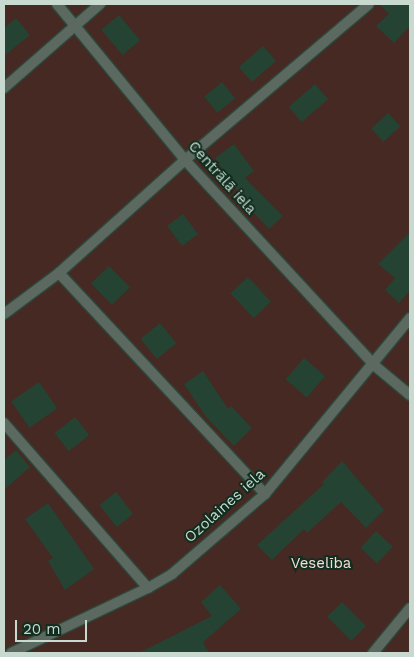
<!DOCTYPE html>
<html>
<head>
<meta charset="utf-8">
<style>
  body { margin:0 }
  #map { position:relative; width:414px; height:657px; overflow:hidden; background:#102e1f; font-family:"Work Sans",sans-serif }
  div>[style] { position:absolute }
  .green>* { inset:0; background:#452922; transform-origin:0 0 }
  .building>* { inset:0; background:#254333; transform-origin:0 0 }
  .roads { filter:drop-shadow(1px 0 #2d493b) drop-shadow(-1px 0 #2d493b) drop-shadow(0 1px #2d493b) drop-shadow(0 -1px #2d493b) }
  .lane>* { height:10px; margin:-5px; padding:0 5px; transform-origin:5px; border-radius:5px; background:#5c6961 }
  .street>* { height:10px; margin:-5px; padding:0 5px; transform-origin:5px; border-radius:5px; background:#5c6961 }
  span { translate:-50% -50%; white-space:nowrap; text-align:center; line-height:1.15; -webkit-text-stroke:4px #102e1f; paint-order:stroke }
  .street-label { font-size:15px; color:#c8d9cf }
  .park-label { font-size:15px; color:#f8ddd7 }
  .frame { position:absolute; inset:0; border:5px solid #c8d9cf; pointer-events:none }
  .scale { position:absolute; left:15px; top:620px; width:72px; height:22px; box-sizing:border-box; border:2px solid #c8d9cf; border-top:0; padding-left:6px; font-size:15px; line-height:18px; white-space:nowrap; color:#c8d9cf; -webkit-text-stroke:4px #102e1f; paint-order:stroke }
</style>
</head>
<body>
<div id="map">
  <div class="green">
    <div style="left:4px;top:4px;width:406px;height:649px"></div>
  </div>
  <div class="building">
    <div style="clip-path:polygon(379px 4px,410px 4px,410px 26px,394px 43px,376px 26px,389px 14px)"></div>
    <div style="left:119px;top:15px;width:33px;height:23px;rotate:50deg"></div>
    <div style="clip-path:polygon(16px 18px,30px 35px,4px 56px,4px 28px)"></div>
    <div style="left:263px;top:46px;width:20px;height:32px;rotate:49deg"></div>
    <div style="left:222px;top:82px;width:21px;height:23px;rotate:51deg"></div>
    <div style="left:315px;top:84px;width:20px;height:35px;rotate:49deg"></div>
    <div style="left:388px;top:113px;width:18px;height:23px;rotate:47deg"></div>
    <div style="clip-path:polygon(234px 144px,254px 171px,245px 178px,283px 216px,269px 229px,253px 212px,215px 158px)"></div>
    <div style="left:183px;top:214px;width:25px;height:20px;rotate:53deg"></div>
    <div style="clip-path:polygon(410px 232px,410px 291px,399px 303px,385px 290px,395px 278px,378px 264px)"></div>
    <div style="left:109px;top:266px;width:30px;height:25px;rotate:46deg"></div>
    <div style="left:248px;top:277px;width:34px;height:24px;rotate:47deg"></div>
    <div style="left:160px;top:323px;width:26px;height:25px;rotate:51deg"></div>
    <div style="left:304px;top:358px;width:28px;height:28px;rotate:41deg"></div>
    <div style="clip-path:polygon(203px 371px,228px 409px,231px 406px,252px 428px,234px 446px,206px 417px,184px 384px)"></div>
    <div style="left:39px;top:382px;width:32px;height:34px;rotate:55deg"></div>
    <div style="left:75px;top:417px;width:23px;height:26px;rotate:52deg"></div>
    <div style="clip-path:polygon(16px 450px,30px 467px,4px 490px,4px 460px)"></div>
    <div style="clip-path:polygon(342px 461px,384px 510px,366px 528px,341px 502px,307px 533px,304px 529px,272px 560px,257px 545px,324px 484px,322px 482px)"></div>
    <div style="left:116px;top:492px;width:28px;height:21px;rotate:52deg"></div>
    <div style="clip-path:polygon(48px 503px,94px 569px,65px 590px,48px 561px,53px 558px,25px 519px)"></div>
    <div style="left:376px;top:531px;width:23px;height:23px;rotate:43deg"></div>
    <div style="clip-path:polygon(220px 585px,241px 609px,203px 642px,209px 653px,139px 653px,212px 616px,201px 602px)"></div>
    <div style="left:342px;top:602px;width:34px;height:21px;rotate:45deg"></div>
  </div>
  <div class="roads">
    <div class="lane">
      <div style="left:374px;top:365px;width:47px;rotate:39.8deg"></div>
      <div style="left:373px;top:653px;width:58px;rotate:-50.6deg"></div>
    </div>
    <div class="street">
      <div style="left:57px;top:4px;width:202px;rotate:50.6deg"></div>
      <div style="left:185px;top:160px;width:279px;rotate:47.3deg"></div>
      <div style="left:4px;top:88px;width:128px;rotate:-41.2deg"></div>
      <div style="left:59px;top:273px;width:302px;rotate:47deg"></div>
      <div style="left:4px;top:314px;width:69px;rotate:-36.7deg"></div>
      <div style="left:59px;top:273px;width:169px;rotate:-41.9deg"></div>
      <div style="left:185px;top:160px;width:241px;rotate:-40.3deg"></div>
      <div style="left:4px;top:423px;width:219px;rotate:48.9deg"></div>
      <div style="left:11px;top:653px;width:152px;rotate:-25.4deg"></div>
      <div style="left:148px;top:588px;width:28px;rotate:-30deg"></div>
      <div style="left:172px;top:574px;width:123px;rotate:-40.7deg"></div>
      <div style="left:265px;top:494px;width:228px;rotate:-50.5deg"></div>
    </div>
  </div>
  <div class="street-label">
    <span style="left:222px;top:178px;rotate:48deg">Centrālā iela</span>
    <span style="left:225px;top:506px;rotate:-42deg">Ozolaines iela</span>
  </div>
  <div class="park-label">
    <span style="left:321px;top:564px">Veselība</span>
  </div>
  <div class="frame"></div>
  <div class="scale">20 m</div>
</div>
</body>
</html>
